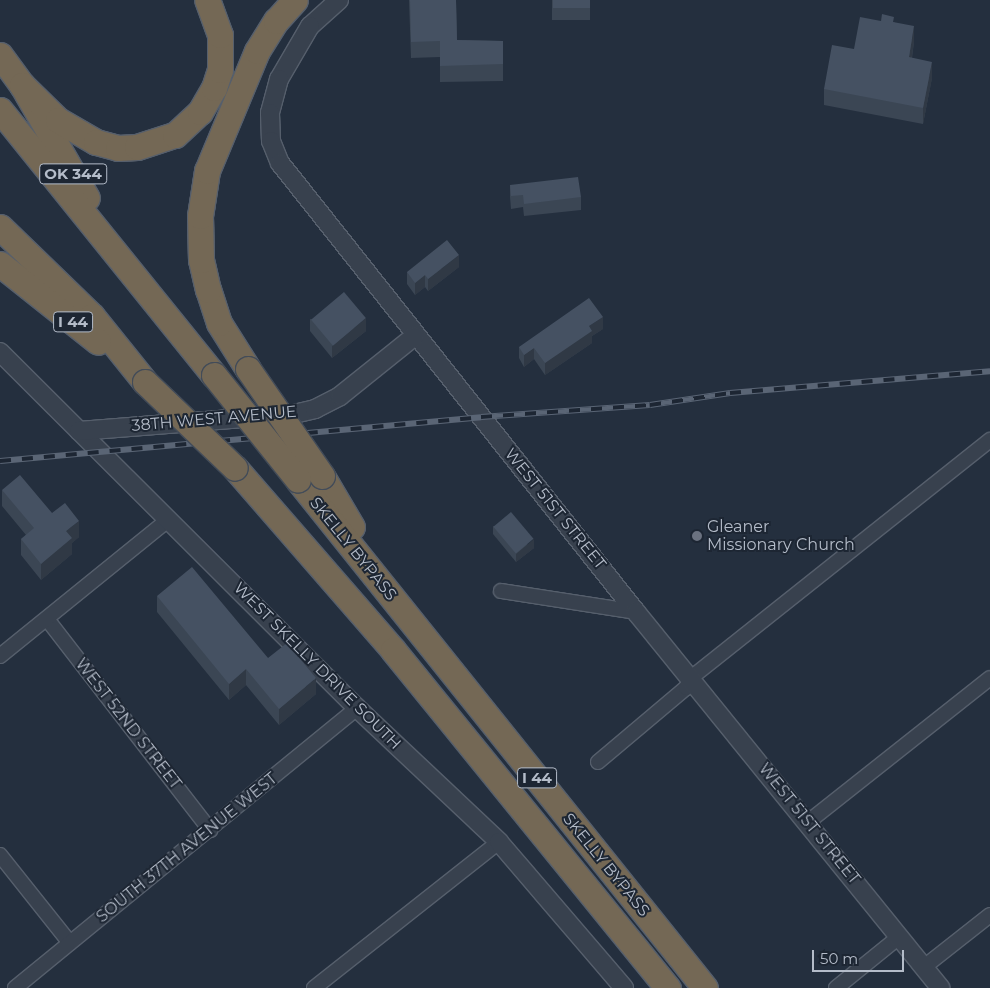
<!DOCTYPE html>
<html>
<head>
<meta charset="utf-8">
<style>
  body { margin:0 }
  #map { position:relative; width:990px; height:988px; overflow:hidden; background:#242f3e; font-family:Montserrat,sans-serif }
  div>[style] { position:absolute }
  .roads { filter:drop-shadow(1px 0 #565f6c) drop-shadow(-1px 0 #565f6c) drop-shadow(0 1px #565f6c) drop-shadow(0 -1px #565f6c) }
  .minor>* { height:14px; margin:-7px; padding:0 7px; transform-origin:7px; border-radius:7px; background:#38414e }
  .tertiary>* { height:18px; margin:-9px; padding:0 9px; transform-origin:9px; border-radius:9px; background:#38414e }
  .motorway>* { height:25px; margin:-12.5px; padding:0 12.5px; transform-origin:12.5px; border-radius:12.5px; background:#746855 }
  .rail>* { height:5.5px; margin-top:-2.75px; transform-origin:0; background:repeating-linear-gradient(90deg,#1d2633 0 11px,#5a6575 0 22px); box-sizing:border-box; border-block:1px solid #5a6575 }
  .bridges { filter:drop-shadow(1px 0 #434c59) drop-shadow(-1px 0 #434c59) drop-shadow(0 1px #434c59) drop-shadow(0 -1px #434c59) }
  .motorway-bridge>* { height:25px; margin:-12.5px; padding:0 12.5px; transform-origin:12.5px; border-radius:12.5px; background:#746855 }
  .wall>* { inset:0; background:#3b4654; transform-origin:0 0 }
  .shaded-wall>* { inset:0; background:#303945 }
  .building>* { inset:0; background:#455162; transform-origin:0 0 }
  .dots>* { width:14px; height:14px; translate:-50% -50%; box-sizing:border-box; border:2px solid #1d2633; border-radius:50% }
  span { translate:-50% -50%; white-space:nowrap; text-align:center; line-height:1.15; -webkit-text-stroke:4px #1d2633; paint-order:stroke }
  .shield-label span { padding:1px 4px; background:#1d2633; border:1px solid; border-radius:4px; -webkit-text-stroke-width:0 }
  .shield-label { font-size:15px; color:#b4bcc9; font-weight:700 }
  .street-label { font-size:16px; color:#b4bcc9 }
  .poi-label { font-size:16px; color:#b4bcc9 }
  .left { translate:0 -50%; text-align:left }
  .scale { position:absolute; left:812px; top:950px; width:92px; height:22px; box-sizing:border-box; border:2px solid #b4bcc9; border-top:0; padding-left:6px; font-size:15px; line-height:18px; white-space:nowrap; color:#b4bcc9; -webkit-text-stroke:4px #1d2633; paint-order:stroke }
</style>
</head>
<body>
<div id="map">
  <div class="roads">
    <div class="minor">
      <div style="left:501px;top:591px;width:137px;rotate:8.8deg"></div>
      <div style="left:47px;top:619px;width:267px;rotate:52.3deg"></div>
      <div style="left:0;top:656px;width:218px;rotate:-39deg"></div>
      <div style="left:598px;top:762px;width:115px;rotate:-40.1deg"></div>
      <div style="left:686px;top:688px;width:13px;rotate:-61deg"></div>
      <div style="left:692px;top:677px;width:381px;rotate:-38.5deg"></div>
      <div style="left:807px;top:823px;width:233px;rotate:-38.4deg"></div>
      <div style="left:0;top:855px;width:112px;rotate:51.5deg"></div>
      <div style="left:924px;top:967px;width:84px;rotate:-38.2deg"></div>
      <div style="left:15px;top:988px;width:442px;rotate:-39.3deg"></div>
      <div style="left:314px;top:988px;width:236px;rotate:-38.3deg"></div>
      <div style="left:836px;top:988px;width:81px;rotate:-39deg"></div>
    </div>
    <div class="tertiary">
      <div style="left:339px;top:0;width:39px;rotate:138deg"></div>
      <div style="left:310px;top:26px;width:61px;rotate:120.3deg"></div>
      <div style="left:279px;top:79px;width:35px;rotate:105deg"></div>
      <div style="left:270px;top:113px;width:28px;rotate:88deg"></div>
      <div style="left:271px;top:141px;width:24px;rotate:68deg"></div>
      <div style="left:280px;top:163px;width:573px;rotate:51.59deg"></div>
      <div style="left:636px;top:612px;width:484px;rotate:51deg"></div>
      <div style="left:0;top:352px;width:504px;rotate:44.92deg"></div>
      <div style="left:357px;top:708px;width:195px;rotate:43.3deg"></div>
      <div style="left:499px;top:842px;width:192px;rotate:49.4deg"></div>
      <div style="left:79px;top:431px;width:216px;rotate:-4.5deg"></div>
      <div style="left:294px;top:414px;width:22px;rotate:-13deg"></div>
      <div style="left:315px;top:409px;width:28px;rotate:-27deg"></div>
      <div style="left:340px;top:396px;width:96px;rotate:-38.7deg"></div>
    </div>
    <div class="motorway">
      <div style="left:0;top:55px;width:37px;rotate:54deg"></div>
      <div style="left:22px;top:85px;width:130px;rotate:60.1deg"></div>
      <div style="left:22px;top:85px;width:50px;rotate:44.2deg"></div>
      <div style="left:58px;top:120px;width:44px;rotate:30.1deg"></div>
      <div style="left:96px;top:142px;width:23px;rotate:15deg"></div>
      <div style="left:118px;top:148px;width:19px;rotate:-3deg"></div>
      <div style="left:137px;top:147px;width:40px;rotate:-18deg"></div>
      <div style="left:175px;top:135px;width:34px;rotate:-43deg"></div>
      <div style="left:200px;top:112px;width:28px;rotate:-60deg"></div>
      <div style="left:214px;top:88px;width:19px;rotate:-72deg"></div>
      <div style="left:220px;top:70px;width:35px;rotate:-90deg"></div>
      <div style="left:220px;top:35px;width:37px;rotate:-110deg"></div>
      <div style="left:0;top:110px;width:341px;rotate:51.1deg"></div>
      <div style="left:0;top:227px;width:128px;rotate:44.1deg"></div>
      <div style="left:92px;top:316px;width:85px;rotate:51.2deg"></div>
      <div style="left:0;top:264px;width:125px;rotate:38.5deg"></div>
      <div style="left:248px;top:369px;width:54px;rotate:-122.2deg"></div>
      <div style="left:219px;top:323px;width:35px;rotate:-108deg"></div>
      <div style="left:208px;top:290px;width:31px;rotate:-103deg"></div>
      <div style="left:201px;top:260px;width:44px;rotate:-91.3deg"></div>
      <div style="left:200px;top:216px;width:46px;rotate:-81.2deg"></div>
      <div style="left:207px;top:171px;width:130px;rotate:-67.4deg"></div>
      <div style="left:257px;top:51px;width:36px;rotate:-58deg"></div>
      <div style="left:276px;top:21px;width:28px;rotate:-48deg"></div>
      <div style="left:235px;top:468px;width:241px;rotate:49deg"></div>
      <div style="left:393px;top:650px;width:436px;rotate:50.9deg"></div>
      <div style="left:322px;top:476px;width:59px;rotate:59.5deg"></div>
      <div style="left:298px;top:480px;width:651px;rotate:51.3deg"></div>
    </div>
  </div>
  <div class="rail">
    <div style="left:0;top:461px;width:483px;rotate:-5.2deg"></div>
    <div style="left:481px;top:417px;width:169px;rotate:-4.1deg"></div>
    <div style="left:650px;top:405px;width:81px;rotate:-8.5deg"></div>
    <div style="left:730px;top:393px;width:261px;rotate:-4.8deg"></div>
  </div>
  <div class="bridges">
    <div class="motorway-bridge">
      <div style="left:248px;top:369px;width:130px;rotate:55.3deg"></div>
      <div style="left:214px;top:375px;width:134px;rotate:51.3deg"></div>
      <div style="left:145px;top:382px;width:124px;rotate:43.7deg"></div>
    </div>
  </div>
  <div class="wall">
    <div style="clip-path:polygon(409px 0,456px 0,457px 40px,503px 41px,503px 81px,440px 82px,440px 57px,411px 58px)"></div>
    <div style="left:552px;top:0;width:38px;height:20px"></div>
    <div style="clip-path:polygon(881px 21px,894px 22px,914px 42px,912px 58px,932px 78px,923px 124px,824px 105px,824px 89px,854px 49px)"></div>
    <div style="clip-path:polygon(510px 185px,581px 197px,581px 210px,524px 216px,523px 207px,511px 209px,510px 197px)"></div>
    <div style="clip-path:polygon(459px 267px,428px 291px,425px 287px,415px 295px,407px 284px,407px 272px)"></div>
    <div style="clip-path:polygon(310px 319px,366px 331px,332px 358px,310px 331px)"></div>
    <div style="clip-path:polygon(603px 329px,592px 336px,592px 343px,545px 375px,534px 359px,524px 367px,519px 358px,519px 347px)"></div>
    <div style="clip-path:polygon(2px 490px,52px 513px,79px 537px,72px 543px,72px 554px,41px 580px,21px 555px,21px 539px,26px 535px,2px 506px)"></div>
    <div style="clip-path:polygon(493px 526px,534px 548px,516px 562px,493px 534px)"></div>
    <div style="clip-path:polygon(157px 596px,268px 658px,316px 694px,279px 725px,246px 685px,229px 700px,157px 612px)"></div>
  </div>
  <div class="shaded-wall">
    <div style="clip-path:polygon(914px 26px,914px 42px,909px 74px,909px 57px)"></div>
    <div style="clip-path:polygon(932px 62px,932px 78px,923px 124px,923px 108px)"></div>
    <div style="clip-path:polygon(459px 255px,459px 267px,428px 291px,428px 279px)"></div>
    <div style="clip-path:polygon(425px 275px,425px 287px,415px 295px,415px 283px)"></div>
    <div style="clip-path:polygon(603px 317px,603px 329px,592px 336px,592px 343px,545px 375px,545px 363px,589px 326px)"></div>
    <div style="clip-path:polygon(366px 318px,366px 331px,332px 358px,332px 346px)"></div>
    <div style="clip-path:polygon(534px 348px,534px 359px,524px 367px,524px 355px)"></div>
    <div style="clip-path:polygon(79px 521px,79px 537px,72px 543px,72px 554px,41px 580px,41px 564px,66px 531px)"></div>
    <div style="clip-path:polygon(534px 539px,534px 548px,516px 562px,516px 554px)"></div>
    <div style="clip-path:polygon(246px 669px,246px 685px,229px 700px,229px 684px)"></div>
    <div style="clip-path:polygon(316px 678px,316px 694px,279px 725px,279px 709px)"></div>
  </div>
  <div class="building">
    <div style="clip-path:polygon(410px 0,456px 0,457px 40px,503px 41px,503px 64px,440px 66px,440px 41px,411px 42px)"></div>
    <div style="left:553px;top:0;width:37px;height:8px"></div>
    <div style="clip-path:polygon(882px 14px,894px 17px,893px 22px,914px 26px,909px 57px,932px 62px,923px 108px,824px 89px,832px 45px,854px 49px,860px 17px,881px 21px)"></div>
    <div style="clip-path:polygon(578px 177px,581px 197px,524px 204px,523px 195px,511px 196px,510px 185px)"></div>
    <div style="clip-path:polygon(447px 240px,459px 255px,428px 279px,425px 275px,415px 283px,407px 272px)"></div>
    <div style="left:344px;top:292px;width:34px;height:43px;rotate:50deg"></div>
    <div style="clip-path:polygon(589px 298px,603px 317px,589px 326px,592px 331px,545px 363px,534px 348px,524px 355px,519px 347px)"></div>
    <div style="clip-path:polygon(20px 475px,52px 513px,65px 503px,79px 521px,66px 531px,72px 538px,41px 564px,21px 539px,34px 528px,2px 490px)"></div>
    <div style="left:511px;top:512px;width:35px;height:23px;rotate:50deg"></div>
    <div style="clip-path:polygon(192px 567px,268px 658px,287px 643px,316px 678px,279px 709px,246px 669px,229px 684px,157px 596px)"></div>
  </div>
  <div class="dots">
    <div style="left:697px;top:536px;background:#6b7280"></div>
  </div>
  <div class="shield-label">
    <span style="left:73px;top:174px">OK 344</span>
    <span style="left:73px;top:322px">I 44</span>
    <span style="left:537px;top:778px">I 44</span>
  </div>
  <div class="street-label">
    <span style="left:214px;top:419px;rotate:-5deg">38TH WEST AVENUE</span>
    <span style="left:555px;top:509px;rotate:51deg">WEST 51ST STREET</span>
    <span style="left:353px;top:549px;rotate:51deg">SKELLY BYPASS</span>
    <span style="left:317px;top:666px;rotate:45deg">WEST SKELLY DRIVE SOUTH</span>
    <span style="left:128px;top:724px;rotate:52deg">WEST 52ND STREET</span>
    <span style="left:809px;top:824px;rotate:51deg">WEST 51ST STREET</span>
    <span style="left:187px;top:848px;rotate:-39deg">SOUTH 37TH AVENUE WEST</span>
    <span style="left:606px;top:865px;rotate:51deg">SKELLY BYPASS</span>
  </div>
  <div class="poi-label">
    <span class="left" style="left:707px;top:536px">Gleaner<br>Missionary Church</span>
  </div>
  <div class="scale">50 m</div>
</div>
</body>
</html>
